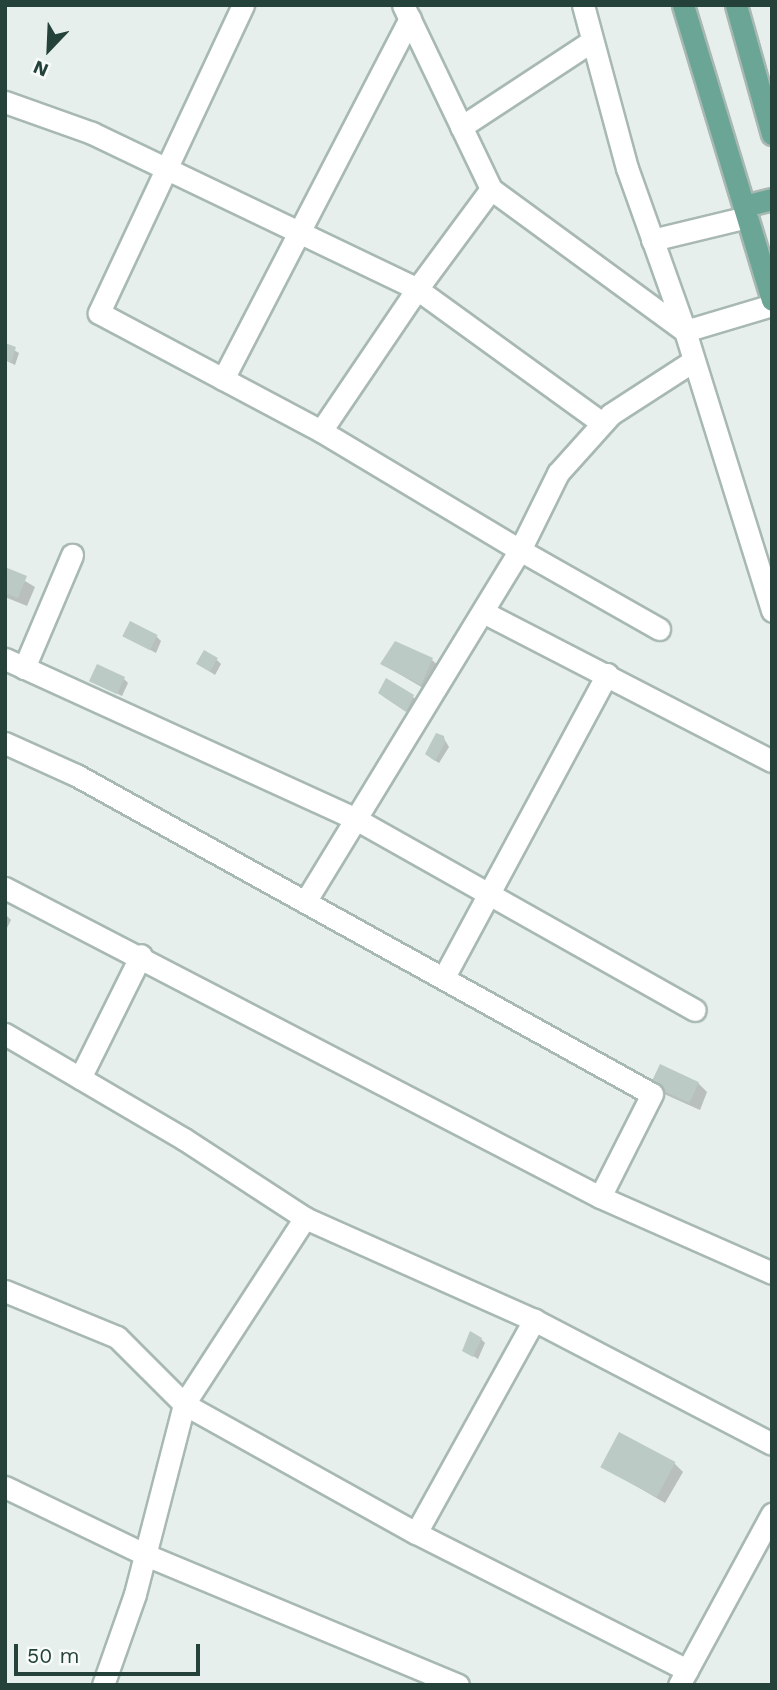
<!DOCTYPE html>
<html>
<head>
<meta charset="utf-8">
<style>
  body { margin:0 }
  #map { position:relative; width:777px; height:1690px; overflow:hidden; background:#e6efeb; font-family:"Work Sans",sans-serif }
  div>[style] { position:absolute }
  .shadow>* { inset:0; background:#0003 }
  .building>* { inset:0; background:#bbcac4; transform-origin:0 0 }
  .roads { filter:drop-shadow(2px 0 #a8b8b2) drop-shadow(-2px 0 #a8b8b2) drop-shadow(0 2px #a8b8b2) drop-shadow(0 -2px #a8b8b2) }
  .minor>* { height:21px; margin:-10.5px; padding:0 10.5px; transform-origin:10.5px; border-radius:10.5px; background:#fff }
  .primary>* { height:21px; margin:-10.5px; padding:0 10.5px; transform-origin:10.5px; border-radius:10.5px; background:#6aa596 }
  span { translate:-50% -50%; white-space:nowrap; text-align:center; line-height:1.15; -webkit-text-stroke:5px #f7fbf9; paint-order:stroke }
  .frame { position:absolute; inset:0; border:7px solid #24423a; pointer-events:none }
  .north { position:absolute; left:14px; top:14px; width:70px; height:70px; -webkit-text-stroke:5px #f7fbf9; paint-order:stroke; rotate:203deg; font-size:19px; font-weight:700; line-height:28px; text-align:center; color:#24423a }
  .north::after { content:''; display:block; margin:auto; width:24px; height:32px; background:#24423a; clip-path:polygon(50% 0,100% 100%,50% 72%,0 100%) }
  .scale { position:absolute; left:14px; top:1644px; width:186px; height:32px; box-sizing:border-box; border:4px solid #24423a; border-top:0; padding-left:9px; font-size:21px; line-height:24px; white-space:nowrap; color:#24423a; -webkit-text-stroke:5px #f7fbf9; paint-order:stroke }
</style>
</head>
<body>
<div id="map">
  <div class="shadow">
    <div style="clip-path:polygon(5px 345px,19px 353px,15px 365px,5px 360px)"></div>
    <div style="clip-path:polygon(5px 569px,35px 587px,27px 606px,5px 597px)"></div>
    <div style="clip-path:polygon(124px 636px,157px 637px,161px 641px,156px 653px)"></div>
    <div style="clip-path:polygon(217px 660px,221px 664px,215px 675px,197px 663px)"></div>
    <div style="clip-path:polygon(432px 660px,441px 668px,430px 692px,382px 664px)"></div>
    <div style="clip-path:polygon(124px 679px,128px 683px,122px 696px,93px 681px)"></div>
    <div style="clip-path:polygon(384px 697px,413px 697px,417px 701px,411px 714px)"></div>
    <div style="clip-path:polygon(443px 737px,449px 747px,439px 763px,431px 758px)"></div>
    <div style="clip-path:polygon(5px 914px,11px 920px,5px 932px)"></div>
    <div style="clip-path:polygon(698px 1083px,707px 1092px,700px 1110px,662px 1093px,653px 1084px)"></div>
    <div style="clip-path:polygon(481px 1339px,485px 1343px,478px 1359px,464px 1350px)"></div>
    <div style="clip-path:polygon(674px 1463px,683px 1472px,665px 1503px,607px 1469px)"></div>
  </div>
  <div class="building">
    <div style="clip-path:polygon(5px 343px,16px 347px,11px 363px,5px 360px)"></div>
    <div style="clip-path:polygon(5px 567px,27px 576px,18px 598px,5px 593px)"></div>
    <div style="left:130px;top:621px;width:31px;height:17px;rotate:27deg"></div>
    <div style="clip-path:polygon(395px 641px,433px 658px,421px 685px,380px 664px)"></div>
    <div style="left:204px;top:650px;width:16px;height:16px;rotate:30deg"></div>
    <div style="left:97px;top:664px;width:31px;height:19px;rotate:25deg"></div>
    <div style="clip-path:polygon(386px 678px,414px 695px,406px 712px,378px 693px)"></div>
    <div style="clip-path:polygon(436px 733px,444px 736px,445px 743px,435px 761px,425px 754px)"></div>
    <div style="left:660px;top:1064px;width:43px;height:23px;rotate:25deg"></div>
    <div style="clip-path:polygon(470px 1331px,482px 1338px,473px 1357px,462px 1351px)"></div>
    <div style="left:619px;top:1432px;width:64px;height:40px;rotate:28deg"></div>
  </div>
  <div class="roads">
    <div class="minor">
      <div style="left:243px;top:5px;width:340px;rotate:115.1deg"></div>
      <div style="left:99px;top:313px;width:251px;rotate:28deg"></div>
      <div style="left:403px;top:5px;width:204px;rotate:64.4deg"></div>
      <div style="left:491px;top:189px;width:240px;rotate:36.2deg"></div>
      <div style="left:685px;top:331px;width:91px;rotate:-16.6deg"></div>
      <div style="left:583px;top:5px;width:169px;rotate:74.9deg"></div>
      <div style="left:627px;top:168px;width:173px;rotate:70.4deg"></div>
      <div style="left:685px;top:331px;width:293px;rotate:72.7deg"></div>
      <div style="left:5px;top:102px;width:92px;rotate:19.6deg"></div>
      <div style="left:92px;top:133px;width:361px;rotate:25.6deg"></div>
      <div style="left:417px;top:289px;width:171px;rotate:124.1deg"></div>
      <div style="left:321px;top:431px;width:232px;rotate:30.9deg"></div>
      <div style="left:520px;top:550px;width:86px;rotate:-63.7deg"></div>
      <div style="left:558px;top:473px;width:79px;rotate:-48.1deg"></div>
      <div style="left:611px;top:414px;width:98px;rotate:-32.9deg"></div>
      <div style="left:461px;top:127px;width:157px;rotate:-33.3deg"></div>
      <div style="left:491px;top:189px;width:124px;rotate:126.5deg"></div>
      <div style="left:417px;top:289px;width:228px;rotate:35.9deg"></div>
      <div style="left:652px;top:240px;width:98px;rotate:-13.6deg"></div>
      <div style="left:223px;top:379px;width:406px;rotate:-62.6deg"></div>
      <div style="left:483px;top:612px;width:325px;rotate:27.3deg"></div>
      <div style="left:5px;top:659px;width:384px;rotate:24.5deg"></div>
      <div style="left:354px;top:818px;width:391px;rotate:29.4deg"></div>
      <div style="left:24px;top:668px;width:123px;rotate:-67deg"></div>
      <div style="left:5px;top:743px;width:78px;rotate:24.3deg"></div>
      <div style="left:76px;top:775px;width:658px;rotate:28.98deg"></div>
      <div style="left:652px;top:1094px;width:115px;rotate:116.8deg"></div>
      <div style="left:600px;top:1197px;width:188px;rotate:23.8deg"></div>
      <div style="left:5px;top:888px;width:670px;rotate:27.44deg"></div>
      <div style="left:305px;top:902px;width:412px;rotate:-58.6deg"></div>
      <div style="left:520px;top:550px;width:160px;rotate:29.6deg"></div>
      <div style="left:444px;top:977px;width:344px;rotate:-61.7deg"></div>
      <div style="left:5px;top:1034px;width:208px;rotate:30.4deg"></div>
      <div style="left:184px;top:1139px;width:145px;rotate:33.1deg"></div>
      <div style="left:80px;top:1078px;width:137px;rotate:-63.6deg"></div>
      <div style="left:5px;top:1291px;width:121px;rotate:22.3deg"></div>
      <div style="left:117px;top:1337px;width:95px;rotate:45deg"></div>
      <div style="left:184px;top:1404px;width:265px;rotate:29.1deg"></div>
      <div style="left:416px;top:1533px;width:304px;rotate:26.8deg"></div>
      <div style="left:5px;top:1487px;width:157px;rotate:25.7deg"></div>
      <div style="left:146px;top:1555px;width:338px;rotate:22.6deg"></div>
      <div style="left:416px;top:1533px;width:244px;rotate:-61deg"></div>
      <div style="left:534px;top:1320px;width:268px;rotate:27.5deg"></div>
      <div style="left:103px;top:1685px;width:96px;rotate:-70.6deg"></div>
      <div style="left:135px;top:1594px;width:196px;rotate:-75.5deg"></div>
      <div style="left:184px;top:1404px;width:222px;rotate:-57deg"></div>
      <div style="left:305px;top:1218px;width:251px;rotate:24deg"></div>
      <div style="left:679px;top:1685px;width:195px;rotate:-61.5deg"></div>
    </div>
    <div class="primary">
      <div style="left:683px;top:5px;width:308px;rotate:73.2deg"></div>
      <div style="left:736px;top:5px;width:134px;rotate:74.4deg"></div>
      <div style="left:744px;top:206px;width:29px;rotate:-14deg"></div>
    </div>
  </div>
  <div class="frame"></div>
  <div class="north">N</div>
  <div class="scale">50 m</div>
</div>
</body>
</html>
